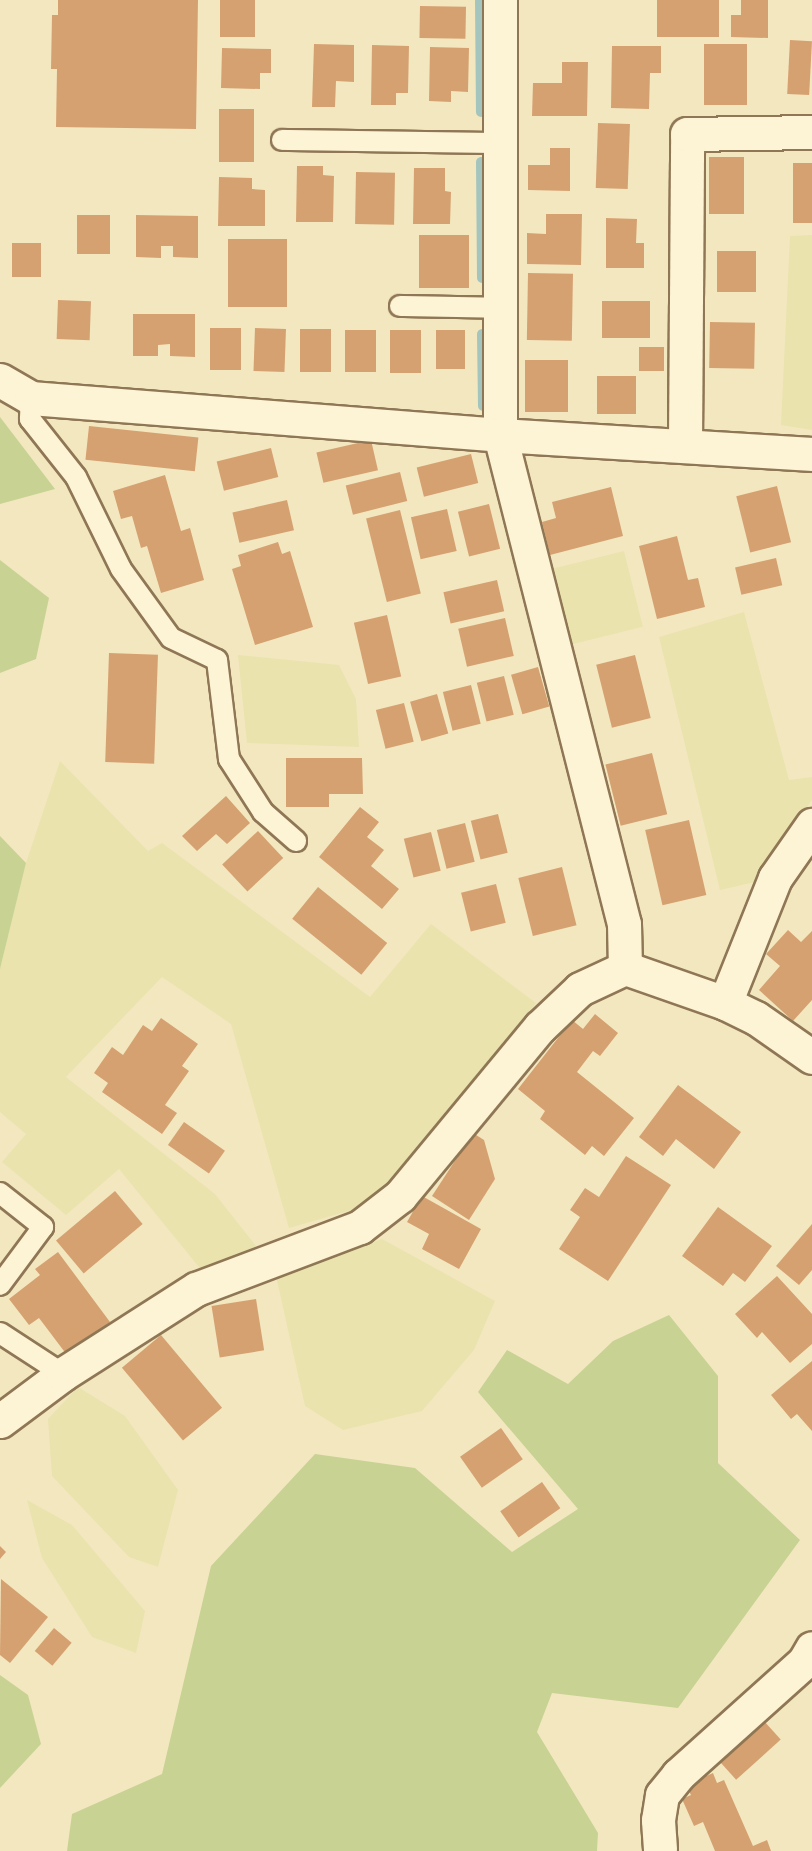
<!DOCTYPE html>
<html>
<head>
<meta charset="utf-8">
<style>
  body { margin:0 }
  #map { position:relative; width:812px; height:1851px; overflow:hidden; background:#f3e7c0; font-family:"Times New Roman",serif }
  div>[style] { position:absolute }
  .farmland>* { inset:0; background:#eae3ad; transform-origin:0 0 }
  .green>* { inset:0; background:#c8d393 }
  .stream>* { height:10px; margin:-5px; padding:0 5px; transform-origin:5px; border-radius:5px; background:#a4c5bd }
  .building>* { inset:0; background:#d6a171; transform-origin:0 0 }
  .roads { filter:drop-shadow(2px 0 #8f7755) drop-shadow(-2px 0 #8f7755) drop-shadow(0 2px #8f7755) drop-shadow(0 -2px #8f7755) }
  .service>* { height:20px; margin:-10px; padding:0 10px; transform-origin:10px; border-radius:10px; background:#fdf3d5 }
  .minor>* { height:33px; margin:-16.5px; padding:0 16.5px; transform-origin:16.5px; border-radius:16.5px; background:#fdf3d5 }
  span { translate:-50% -50%; white-space:nowrap; text-align:center; line-height:1.15; -webkit-text-stroke:4.5px #faf0d1; paint-order:stroke }
</style>
</head>
<body>
<div id="map">
  <div class="farmland">
    <div style="clip-path:polygon(812px 235px,812px 430px,781px 425px,790px 236px)"></div>
    <div style="left:624px;top:551px;width:78px;height:78px;rotate:76deg"></div>
    <div style="clip-path:polygon(744px 612px,789px 780px,812px 777px,812px 800px,755px 882px,720px 890px,659px 637px)"></div>
    <div style="clip-path:polygon(238px 655px,339px 665px,356px 699px,359px 747px,247px 743px)"></div>
    <div style="clip-path:polygon(60px 761px,148px 851px,162px 843px,370px 997px,431px 924px,536px 1003px,396px 1183px,359px 1208px,289px 1228px,231px 1024px,162px 977px,66px 1077px,215px 1194px,256px 1246px,203px 1272px,119px 1169px,66px 1215px,2px 1162px,26px 1134px,0 1112px,0 969px,26px 863px)"></div>
    <div style="clip-path:polygon(382px 1239px,495px 1301px,474px 1350px,422px 1411px,343px 1430px,305px 1406px,276px 1276px)"></div>
    <div style="clip-path:polygon(78px 1387px,125px 1416px,178px 1490px,158px 1567px,129px 1557px,52px 1476px,48px 1419px)"></div>
    <div style="clip-path:polygon(27px 1500px,72px 1525px,145px 1611px,136px 1653px,92px 1637px,42px 1558px)"></div>
  </div>
  <div class="green">
    <div style="clip-path:polygon(0 417px,55px 489px,0 504px)"></div>
    <div style="clip-path:polygon(0 560px,49px 598px,36px 659px,0 673px)"></div>
    <div style="clip-path:polygon(0 836px,26px 863px,0 969px)"></div>
    <div style="clip-path:polygon(669px 1315px,718px 1376px,718px 1463px,800px 1540px,678px 1708px,552px 1693px,537px 1732px,598px 1833px,597px 1851px,67px 1851px,72px 1814px,162px 1774px,211px 1566px,315px 1454px,415px 1468px,512px 1552px,578px 1509px,478px 1392px,507px 1350px,568px 1384px,613px 1341px)"></div>
    <div style="clip-path:polygon(0 1675px,28px 1695px,41px 1744px,0 1788px)"></div>
  </div>
  <div class="stream">
    <div style="left:480px;top:0;width:112px;rotate:89.5deg"></div>
    <div style="left:481px;top:162px;width:116px;rotate:89.5deg"></div>
    <div style="left:482px;top:334px;width:72px;rotate:89.2deg"></div>
  </div>
  <div class="building">
    <div style="clip-path:polygon(58px 0,198px 0,196px 129px,56px 127px,57px 69px,51px 69px,52px 15px,58px 15px)"></div>
    <div style="left:220px;top:0;width:35px;height:37px"></div>
    <div style="left:657px;top:0;width:62px;height:37px"></div>
    <div style="clip-path:polygon(741px 0,768px 0,768px 38px,731px 37px,731px 15px,741px 15px)"></div>
    <div style="left:420px;top:6px;width:46px;height:32px;rotate:1deg"></div>
    <div style="left:790px;top:40px;width:22px;height:54px;rotate:3deg"></div>
    <div style="clip-path:polygon(314px 44px,354px 45px,354px 82px,336px 81px,335px 107px,312px 107px)"></div>
    <div style="left:704px;top:44px;width:43px;height:61px"></div>
    <div style="clip-path:polygon(372px 45px,409px 46px,408px 93px,396px 93px,396px 105px,371px 105px)"></div>
    <div style="clip-path:polygon(612px 46px,661px 46px,661px 73px,650px 73px,649px 109px,611px 108px)"></div>
    <div style="clip-path:polygon(430px 47px,469px 48px,468px 92px,451px 91px,451px 102px,429px 101px)"></div>
    <div style="clip-path:polygon(222px 48px,271px 49px,271px 73px,260px 73px,260px 89px,221px 88px)"></div>
    <div style="clip-path:polygon(562px 62px,588px 62px,587px 116px,532px 116px,533px 83px,562px 83px)"></div>
    <div style="left:219px;top:109px;width:35px;height:53px"></div>
    <div style="left:598px;top:123px;width:32px;height:65px;rotate:2deg"></div>
    <div style="clip-path:polygon(550px 148px,570px 148px,570px 191px,528px 190px,528px 165px,550px 165px)"></div>
    <div style="left:709px;top:157px;width:35px;height:57px"></div>
    <div style="left:793px;top:163px;width:19px;height:60px"></div>
    <div style="clip-path:polygon(297px 166px,323px 166px,323px 175px,334px 176px,333px 222px,296px 222px)"></div>
    <div style="clip-path:polygon(414px 168px,445px 168px,445px 191px,451px 192px,450px 224px,413px 224px)"></div>
    <div style="left:356px;top:172px;width:39px;height:52px;rotate:1deg"></div>
    <div style="clip-path:polygon(219px 177px,252px 178px,252px 189px,265px 190px,265px 226px,218px 226px)"></div>
    <div style="clip-path:polygon(546px 214px,582px 214px,581px 265px,527px 264px,527px 233px,546px 234px)"></div>
    <div style="left:77px;top:215px;width:33px;height:39px"></div>
    <div style="clip-path:polygon(136px 215px,198px 216px,198px 258px,173px 257px,173px 246px,161px 246px,161px 258px,136px 257px)"></div>
    <div style="clip-path:polygon(606px 218px,637px 219px,636px 243px,644px 243px,644px 268px,606px 268px)"></div>
    <div style="left:419px;top:235px;width:50px;height:53px"></div>
    <div style="left:228px;top:239px;width:59px;height:68px"></div>
    <div style="left:12px;top:243px;width:29px;height:34px"></div>
    <div style="left:717px;top:251px;width:39px;height:41px"></div>
    <div style="left:528px;top:273px;width:45px;height:67px;rotate:1deg"></div>
    <div style="left:58px;top:300px;width:33px;height:39px;rotate:2deg"></div>
    <div style="left:602px;top:301px;width:48px;height:37px"></div>
    <div style="clip-path:polygon(133px 314px,195px 314px,195px 357px,170px 356px,170px 344px,158px 345px,158px 356px,133px 356px)"></div>
    <div style="left:710px;top:322px;width:45px;height:46px;rotate:1deg"></div>
    <div style="left:210px;top:328px;width:31px;height:42px"></div>
    <div style="left:255px;top:328px;width:31px;height:43px;rotate:2deg"></div>
    <div style="left:300px;top:329px;width:31px;height:43px"></div>
    <div style="left:345px;top:330px;width:31px;height:42px"></div>
    <div style="left:390px;top:330px;width:31px;height:43px"></div>
    <div style="left:436px;top:330px;width:29px;height:39px"></div>
    <div style="left:639px;top:347px;width:25px;height:24px"></div>
    <div style="left:525px;top:360px;width:43px;height:52px"></div>
    <div style="left:597px;top:376px;width:39px;height:38px"></div>
    <div style="left:89px;top:426px;width:110px;height:34px;rotate:6deg"></div>
    <div style="left:371px;top:440px;width:31px;height:56px;rotate:77deg"></div>
    <div style="left:271px;top:448px;width:30px;height:56px;rotate:76deg"></div>
    <div style="left:471px;top:454px;width:30px;height:56px;rotate:76deg"></div>
    <div style="left:400px;top:472px;width:30px;height:56px;rotate:76deg"></div>
    <div style="clip-path:polygon(165px 475px,181px 531px,190px 528px,204px 580px,161px 593px,147px 546px,141px 548px,132px 516px,121px 519px,113px 491px)"></div>
    <div style="left:777px;top:486px;width:58px;height:42px;rotate:76deg"></div>
    <div style="clip-path:polygon(611px 487px,623px 536px,550px 555px,542px 522px,556px 518px,552px 502px)"></div>
    <div style="left:287px;top:500px;width:31px;height:56px;rotate:77deg"></div>
    <div style="left:489px;top:504px;width:46px;height:32px;rotate:76deg"></div>
    <div style="left:447px;top:509px;width:43px;height:37px;rotate:77deg"></div>
    <div style="left:400px;top:510px;width:86px;height:35px;rotate:76deg"></div>
    <div style="clip-path:polygon(677px 536px,688px 580px,698px 578px,705px 607px,657px 619px,639px 546px)"></div>
    <div style="clip-path:polygon(278px 542px,282px 554px,290px 551px,313px 627px,255px 645px,232px 569px,241px 566px,238px 555px)"></div>
    <div style="left:776px;top:558px;width:28px;height:42px;rotate:77deg"></div>
    <div style="left:497px;top:580px;width:32px;height:55px;rotate:77deg"></div>
    <div style="left:387px;top:615px;width:63px;height:34px;rotate:77deg"></div>
    <div style="left:505px;top:618px;width:39px;height:48px;rotate:77deg"></div>
    <div style="left:109px;top:653px;width:49px;height:109px;rotate:2deg"></div>
    <div style="left:635px;top:655px;width:65px;height:40px;rotate:76deg"></div>
    <div style="left:538px;top:667px;width:41px;height:28px;rotate:74deg"></div>
    <div style="left:504px;top:676px;width:40px;height:28px;rotate:76deg"></div>
    <div style="left:471px;top:685px;width:40px;height:29px;rotate:76deg"></div>
    <div style="left:437px;top:694px;width:41px;height:28px;rotate:74deg"></div>
    <div style="left:404px;top:703px;width:40px;height:29px;rotate:76deg"></div>
    <div style="left:652px;top:753px;width:63px;height:48px;rotate:76deg"></div>
    <div style="clip-path:polygon(286px 758px,362px 758px,363px 794px,329px 794px,329px 807px,286px 807px)"></div>
    <div style="clip-path:polygon(226px 796px,250px 823px,227px 844px,216px 834px,197px 851px,182px 836px)"></div>
    <div style="clip-path:polygon(360px 807px,379px 822px,367px 837px,384px 850px,371px 866px,399px 889px,382px 909px,319px 857px)"></div>
    <div style="left:498px;top:814px;width:40px;height:28px;rotate:76deg"></div>
    <div style="left:689px;top:820px;width:77px;height:45px;rotate:77deg"></div>
    <div style="left:465px;top:823px;width:40px;height:29px;rotate:76deg"></div>
    <div style="left:258px;top:831px;width:37px;height:49px;rotate:47deg"></div>
    <div style="left:431px;top:832px;width:40px;height:28px;rotate:76deg"></div>
    <div style="left:562px;top:867px;width:60px;height:45px;rotate:76deg"></div>
    <div style="left:496px;top:884px;width:40px;height:36px;rotate:76deg"></div>
    <div style="left:318px;top:887px;width:89px;height:41px;rotate:39deg"></div>
    <div style="clip-path:polygon(788px 930px,801px 942px,812px 931px,812px 1000px,793px 1021px,759px 990px,780px 966px,766px 954px)"></div>
    <div style="clip-path:polygon(595px 1014px,618px 1033px,600px 1056px,593px 1051px,577px 1072px,634px 1118px,604px 1156px,592px 1146px,585px 1155px,540px 1119px,545px 1111px,518px 1089px,572px 1020px,583px 1029px)"></div>
    <div style="clip-path:polygon(161px 1018px,198px 1044px,182px 1066px,189px 1071px,165px 1105px,177px 1113px,162px 1134px,102px 1092px,108px 1083px,94px 1073px,112px 1047px,123px 1055px,143px 1025px,152px 1031px)"></div>
    <div style="clip-path:polygon(678px 1085px,741px 1132px,714px 1169px,676px 1139px,663px 1156px,639px 1137px)"></div>
    <div style="left:184px;top:1122px;width:50px;height:28px;rotate:35deg"></div>
    <div style="clip-path:polygon(473px 1133px,484px 1140px,495px 1179px,469px 1220px,432px 1196px)"></div>
    <div style="clip-path:polygon(626px 1156px,671px 1185px,608px 1281px,559px 1249px,580px 1217px,570px 1210px,585px 1188px,599px 1197px)"></div>
    <div style="left:115px;top:1191px;width:43px;height:77px;rotate:50deg"></div>
    <div style="clip-path:polygon(422px 1196px,481px 1229px,459px 1269px,422px 1249px,429px 1234px,407px 1222px)"></div>
    <div style="clip-path:polygon(718px 1207px,772px 1246px,745px 1282px,733px 1273px,723px 1286px,682px 1256px)"></div>
    <div style="clip-path:polygon(812px 1224px,812px 1270px,799px 1285px,776px 1266px)"></div>
    <div style="clip-path:polygon(58px 1252px,110px 1322px,67px 1355px,39px 1318px,29px 1325px,9px 1299px,40px 1275px,35px 1269px)"></div>
    <div style="clip-path:polygon(777px 1276px,812px 1314px,812px 1344px,790px 1363px,762px 1332px,757px 1338px,735px 1314px)"></div>
    <div style="left:256px;top:1299px;width:52px;height:45px;rotate:81deg"></div>
    <div style="left:161px;top:1335px;width:95px;height:51px;rotate:50deg"></div>
    <div style="clip-path:polygon(812px 1361px,812px 1431px,797px 1414px,791px 1419px,771px 1395px)"></div>
    <div style="left:501px;top:1428px;width:38px;height:50px;rotate:55deg"></div>
    <div style="left:542px;top:1482px;width:32px;height:51px;rotate:55deg"></div>
    <div style="clip-path:polygon(0 1546px,6px 1552px,0 1559px)"></div>
    <div style="clip-path:polygon(1px 1579px,48px 1617px,10px 1663px,0 1655px)"></div>
    <div style="left:54px;top:1628px;width:23px;height:30px;rotate:40deg"></div>
    <div style="left:764px;top:1721px;width:25px;height:60px;rotate:48deg"></div>
    <div style="clip-path:polygon(713px 1773px,717px 1783px,724px 1780px,753px 1846px,767px 1840px,771px 1851px,715px 1851px,703px 1822px,694px 1826px,682px 1799px,691px 1795px,686px 1785px)"></div>
  </div>
  <div class="roads">
    <div class="service">
      <div style="left:282px;top:140px;width:218px;rotate:0.8deg"></div>
      <div style="left:400px;top:306px;width:100px;rotate:1.1deg"></div>
      <div style="left:31px;top:398px;width:21px;rotate:93deg"></div>
      <div style="left:30px;top:419px;width:74px;rotate:51.6deg"></div>
      <div style="left:76px;top:477px;width:102px;rotate:63.9deg"></div>
      <div style="left:121px;top:569px;width:85px;rotate:54.1deg"></div>
      <div style="left:171px;top:638px;width:51px;rotate:25.6deg"></div>
      <div style="left:217px;top:660px;width:100px;rotate:83.1deg"></div>
      <div style="left:229px;top:759px;width:63px;rotate:57.3deg"></div>
      <div style="left:263px;top:812px;width:44px;rotate:41.3deg"></div>
      <div style="left:0;top:1193px;width:55px;rotate:38.3deg"></div>
      <div style="left:43px;top:1227px;width:72px;rotate:126.6deg"></div>
      <div style="left:0;top:1333px;width:75px;rotate:33.1deg"></div>
    </div>
    <div class="minor">
      <div style="left:500px;top:0;width:435px;rotate:90deg"></div>
      <div style="left:500px;top:435px;width:504px;rotate:75.77deg"></div>
      <div style="left:624px;top:924px;width:44px;rotate:88.7deg"></div>
      <div style="left:0;top:380px;width:36px;rotate:30deg"></div>
      <div style="left:31px;top:398px;width:470px;rotate:4.5deg"></div>
      <div style="left:500px;top:435px;width:313px;rotate:3.5deg"></div>
      <div style="left:685px;top:444px;width:310px;rotate:-89.6deg"></div>
      <div style="left:687px;top:134px;width:125px;rotate:-0.9deg"></div>
      <div style="left:725px;top:1003px;width:34px;rotate:26deg"></div>
      <div style="left:756px;top:1018px;width:68px;rotate:34.9deg"></div>
      <div style="left:0;top:1421px;width:79px;rotate:-36.7deg"></div>
      <div style="left:63px;top:1374px;width:158px;rotate:-32.6deg"></div>
      <div style="left:196px;top:1289px;width:175px;rotate:-20.7deg"></div>
      <div style="left:360px;top:1227px;width:51px;rotate:-37.8deg"></div>
      <div style="left:400px;top:1196px;width:219px;rotate:-50.4deg"></div>
      <div style="left:540px;top:1027px;width:55px;rotate:-43.5deg"></div>
      <div style="left:580px;top:989px;width:50px;rotate:-25deg"></div>
      <div style="left:625px;top:968px;width:106px;rotate:19.3deg"></div>
      <div style="left:725px;top:1003px;width:135px;rotate:-68.2deg"></div>
      <div style="left:775px;top:878px;width:65px;rotate:-55.1deg"></div>
      <div style="left:660px;top:1849px;width:29px;rotate:-94deg"></div>
      <div style="left:658px;top:1820px;width:25px;rotate:-81deg"></div>
      <div style="left:662px;top:1795px;width:26px;rotate:-51deg"></div>
      <div style="left:678px;top:1775px;width:169px;rotate:-41.9deg"></div>
      <div style="left:804px;top:1662px;width:16px;rotate:-60deg"></div>
    </div>
  </div>
</div>
</body>
</html>
